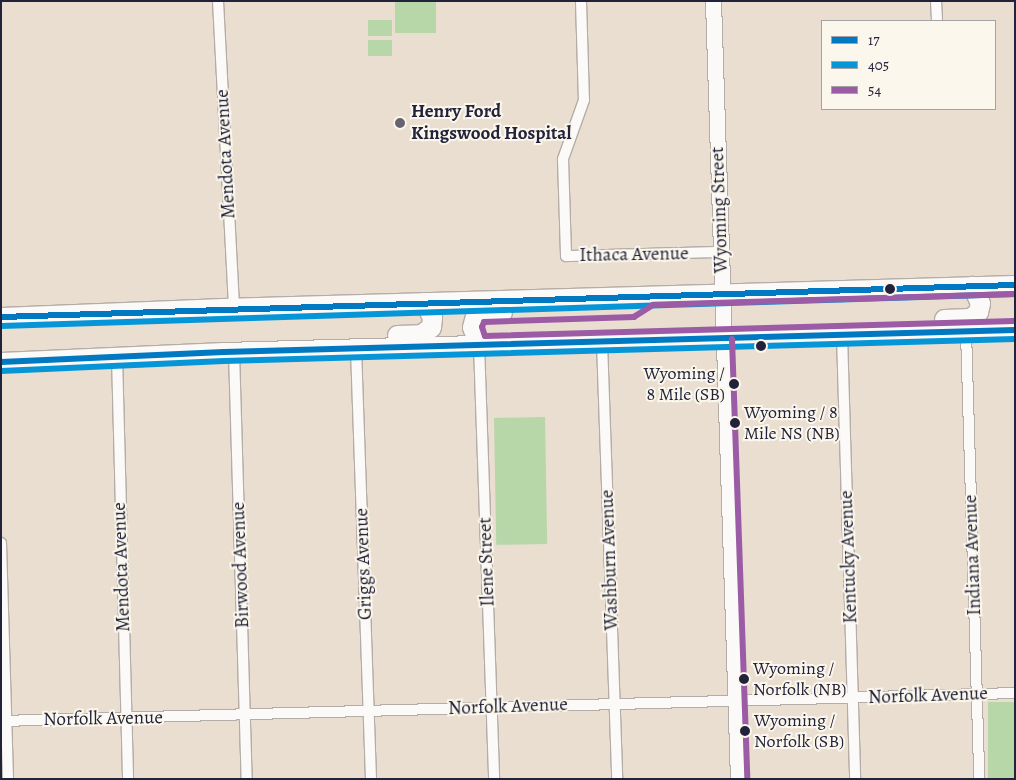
<!DOCTYPE html>
<html>
<head>
<meta charset="utf-8">
<style>
  body { margin:0 }
  #map { position:relative; width:1016px; height:780px; overflow:hidden; background:#eaded0; font-family:Alegreya,serif }
  div>[style] { position:absolute }
  .green>* { inset:0; background:#b7d7a9; transform-origin:0 0 }
  .roads { filter:drop-shadow(1px 0 #b4aca6) drop-shadow(-1px 0 #b4aca6) drop-shadow(0 1px #b4aca6) drop-shadow(0 -1px #b4aca6) }
  .street>* { height:10px; margin:-5px; padding:0 5px; transform-origin:5px; border-radius:5px; background:#fcfaf8 }
  .secondary>* { height:15px; margin:-7.5px; padding:0 7.5px; transform-origin:7.5px; border-radius:7.5px; background:#fcfaf8 }
  .highway>* { height:19px; margin:-9.5px; padding:0 9.5px; transform-origin:9.5px; border-radius:9.5px; background:#fcfaf8 }
  .bus-1>* { height:6px; margin:-3px; padding:0 3px; transform-origin:3px; border-radius:3px; background:#0079c2 }
  .bus-2>* { height:6px; margin:-3px; padding:0 3px; transform-origin:3px; border-radius:3px; background:#0696d7 }
  .bus-3>* { height:6px; margin:-3px; padding:0 3px; transform-origin:3px; border-radius:3px; background:#9b5ba5 }
  .dots>* { width:14px; height:14px; translate:-50% -50%; box-sizing:border-box; border:2px solid #fbf7ec; border-radius:50% }
  span { translate:-50% -50%; white-space:nowrap; text-align:center; line-height:1.15; -webkit-text-stroke:4px #fbf7ec; paint-order:stroke }
  .bus-label { font-size:18px; color:#22223b }
  .right { translate:-100% -50%; text-align:right }
  .left { translate:0 -50%; text-align:left }
  .poi-label { font-size:19px; color:#22223b; font-weight:700 }
  .street-label { font-size:19px; color:#22223b }
  .frame { position:absolute; inset:0; border:2px solid #22223b; pointer-events:none }
  .legend { position:absolute; left:821px; top:20px; width:175px; height:90px; box-sizing:border-box; background:#fbf7ec; border:1px solid #a4a2a5; margin:0; padding:6px 9px; list-style:none; font-size:15px; color:#22223b }
  .legend li { display:flex; align-items:center; gap:10px; height:25px }
  .legend b { width:25px; border:1px solid #a4a2a5 }
</style>
</head>
<body>
<div id="map">
  <div class="green">
    <div style="left:436px;top:1px;width:32px;height:41px;rotate:90deg"></div>
    <div style="left:368px;top:20px;width:24px;height:16px"></div>
    <div style="left:368px;top:40px;width:24px;height:16px"></div>
    <div style="left:545px;top:417px;width:127px;height:51px;rotate:89deg"></div>
    <div style="left:1015px;top:702px;width:77px;height:27px;rotate:90deg"></div>
  </div>
  <div class="roads">
    <div class="street">
      <div style="left:218px;top:1px;width:306px;rotate:87deg"></div>
      <div style="left:581px;top:1px;width:99px;rotate:88.3deg"></div>
      <div style="left:584px;top:100px;width:63px;rotate:109.6deg"></div>
      <div style="left:563px;top:159px;width:97px;rotate:88.2deg"></div>
      <div style="left:566px;top:256px;width:155px;rotate:-1.5deg"></div>
      <div style="left:936px;top:1px;width:20px;rotate:87deg"></div>
      <div style="left:966px;top:331px;width:448px;rotate:88.3deg"></div>
      <div style="left:842px;top:335px;width:444px;rotate:88.3deg"></div>
      <div style="left:602px;top:342px;width:437px;rotate:88deg"></div>
      <div style="left:479px;top:345px;width:434px;rotate:88deg"></div>
      <div style="left:356px;top:349px;width:430px;rotate:88deg"></div>
      <div style="left:234px;top:352px;width:427px;rotate:88.3deg"></div>
      <div style="left:117px;top:356px;width:423px;rotate:88.5deg"></div>
      <div style="left:1px;top:543px;width:236px;rotate:88.3deg"></div>
      <div style="left:1px;top:721px;width:1014px;rotate:-1.58deg"></div>
    </div>
    <div class="secondary">
      <div style="left:713px;top:1px;width:778px;rotate:88.16deg"></div>
    </div>
    <div class="highway">
      <div style="left:1px;top:317px;width:222px;rotate:-2.3deg"></div>
      <div style="left:223px;top:308px;width:792px;rotate:-1.66deg"></div>
      <div style="left:944px;top:319px;width:26px;rotate:-2deg"></div>
      <div style="left:970px;top:318px;width:10px;rotate:-37deg"></div>
      <div style="left:978px;top:312px;width:9px;rotate:-77deg"></div>
      <div style="left:980px;top:303px;width:19px;rotate:-115deg"></div>
      <div style="left:397px;top:335px;width:24px;rotate:-2deg"></div>
      <div style="left:421px;top:334px;width:12px;rotate:-35deg"></div>
      <div style="left:431px;top:327px;width:10px;rotate:-84deg"></div>
      <div style="left:432px;top:317px;width:17px;rotate:-118deg"></div>
      <div style="left:479px;top:345px;width:19px;rotate:-111deg"></div>
      <div style="left:472px;top:327px;width:11px;rotate:-75deg"></div>
      <div style="left:475px;top:316px;width:5px;rotate:-37deg"></div>
      <div style="left:479px;top:313px;width:23px;rotate:-2deg"></div>
      <div style="left:1px;top:362px;width:223px;rotate:-2.6deg"></div>
      <div style="left:224px;top:352px;width:791px;rotate:-1.59deg"></div>
    </div>
  </div>
  <div class="bus-1">
    <div style="left:1px;top:317px;width:1015px;rotate:-1.81deg"></div>
    <div style="left:1px;top:362px;width:223px;rotate:-2.6deg"></div>
    <div style="left:224px;top:352px;width:791px;rotate:-1.59deg"></div>
  </div>
  <div class="bus-2">
    <div style="left:1px;top:326px;width:1015px;rotate:-1.81deg"></div>
    <div style="left:1px;top:371px;width:223px;rotate:-2.6deg"></div>
    <div style="left:224px;top:361px;width:791px;rotate:-1.59deg"></div>
  </div>
  <div class="bus-3">
    <div style="left:1015px;top:294px;width:362px;rotate:178.3deg"></div>
    <div style="left:653px;top:305px;width:22px;rotate:148deg"></div>
    <div style="left:634px;top:317px;width:150px;rotate:178.1deg"></div>
    <div style="left:484px;top:322px;width:5px;rotate:112deg"></div>
    <div style="left:482px;top:327px;width:9px;rotate:72deg"></div>
    <div style="left:485px;top:336px;width:530px;rotate:-1.62deg"></div>
    <div style="left:732px;top:339px;width:440px;rotate:88deg"></div>
  </div>
  <div class="dots">
    <div style="left:400px;top:123px;background:#68646f"></div>
    <div style="left:890px;top:289px;background:#22223b"></div>
    <div style="left:761px;top:346px;background:#22223b"></div>
    <div style="left:734px;top:384px;background:#22223b"></div>
    <div style="left:735px;top:423px;background:#22223b"></div>
    <div style="left:744px;top:679px;background:#22223b"></div>
    <div style="left:745px;top:731px;background:#22223b"></div>
  </div>
  <div class="bus-label">
    <span class="right" style="left:725px;top:384px">Wyoming /<br>8 Mile (SB)</span>
    <span class="left" style="left:744px;top:423px">Wyoming / 8<br>Mile NS (NB)</span>
    <span class="left" style="left:753px;top:679px">Wyoming /<br>Norfolk (NB)</span>
    <span class="left" style="left:754px;top:731px">Wyoming /<br>Norfolk (SB)</span>
  </div>
  <div class="poi-label">
    <span class="left" style="left:411px;top:123px">Henry Ford<br>Kingswood Hospital</span>
  </div>
  <div class="street-label">
    <span style="left:226px;top:154px;rotate:-93deg">Mendota Avenue</span>
    <span style="left:720px;top:210px;rotate:-92deg">Wyoming Street</span>
    <span style="left:634px;top:255px;rotate:-1deg">Ithaca Avenue</span>
    <span style="left:973px;top:555px;rotate:-92deg">Indiana Avenue</span>
    <span style="left:849px;top:557px;rotate:-92deg">Kentucky Avenue</span>
    <span style="left:610px;top:560px;rotate:-92deg">Washburn Avenue</span>
    <span style="left:487px;top:562px;rotate:-92deg">Ilene Street</span>
    <span style="left:364px;top:564px;rotate:-92deg">Griggs Avenue</span>
    <span style="left:241px;top:565px;rotate:-92deg">Birwood Avenue</span>
    <span style="left:122px;top:567px;rotate:-92deg">Mendota Avenue</span>
    <span style="left:928px;top:696px;rotate:-2deg">Norfolk Avenue</span>
    <span style="left:508px;top:707px;rotate:-2deg">Norfolk Avenue</span>
    <span style="left:103px;top:719px;rotate:-1deg">Norfolk Avenue</span>
  </div>
  <div class="frame"></div>
  <ul class="legend">
  <li><b style="height:6px;background:#0079c2"></b>17</li>
  <li><b style="height:6px;background:#0696d7"></b>405</li>
  <li><b style="height:6px;background:#9b5ba5"></b>54</li>
  </ul>
</div>
</body>
</html>
